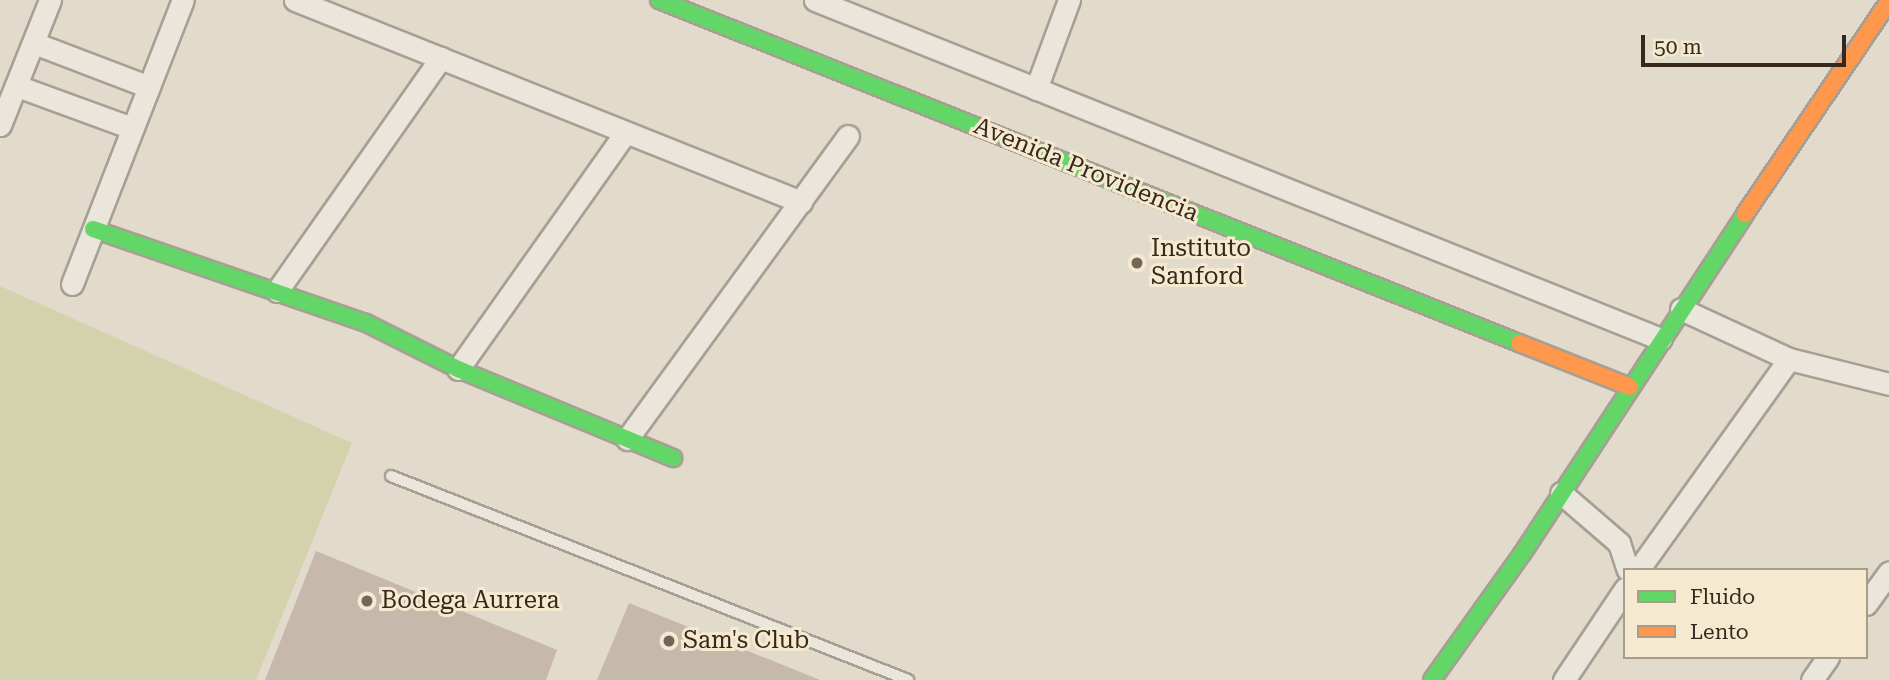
<!DOCTYPE html>
<html>
<head>
<meta charset="utf-8">
<style>
  body { margin:0 }
  #map { position:relative; width:1889px; height:680px; overflow:hidden; background:#e2daca; font-family:"Roboto Serif",serif }
  div>[style] { position:absolute }
  .green>* { inset:0; background:#d3d2ad }
  .building>* { inset:0; background:#c6b8ab }
  .roads { filter:drop-shadow(2px 0 #a79f94) drop-shadow(-2px 0 #a79f94) drop-shadow(0 2px #a79f94) drop-shadow(0 -2px #a79f94) }
  .lane>* { height:10px; margin:-5px; padding:0 5px; transform-origin:5px; border-radius:5px; background:#eae6dc }
  .street>* { height:21px; margin:-10.5px; padding:0 10.5px; transform-origin:10.5px; border-radius:10.5px; background:#eae6dc }
  .fast>* { height:16px; margin:-8px; padding:0 8px; transform-origin:8px; border-radius:8px; background:#63d668 }
  .slow>* { height:16px; margin:-8px; padding:0 8px; transform-origin:8px; border-radius:8px; background:#ff974d }
  .dots>* { width:19px; height:19px; translate:-50% -50%; box-sizing:border-box; border:4px solid #f5e9d0; border-radius:50% }
  span { translate:-50% -50%; white-space:nowrap; text-align:center; line-height:1.15; -webkit-text-stroke:6px #f5e9d0; paint-order:stroke }
  .street-label { font-size:24px; color:#36281d }
  .poi-label { font-size:24px; color:#36281d }
  .left { translate:0 -50%; text-align:left }
  .legend { position:absolute; left:1623px; top:568px; width:245px; height:91px; box-sizing:border-box; background:#f5e9d0; border:2px solid #a99c88; margin:0; padding:9px 12px; list-style:none; font-size:21px; color:#36281d }
  .legend li { display:flex; align-items:center; gap:14px; height:35px }
  .legend b { width:35px; border:2px solid #a99c88 }
  .scale { position:absolute; left:1641px; top:35px; width:205px; height:32px; box-sizing:border-box; border:4px solid #36281d; border-top:0; padding-left:9px; font-size:21px; line-height:24px; white-space:nowrap; color:#36281d; -webkit-text-stroke:5px #f5e9d0; paint-order:stroke }
</style>
</head>
<body>
<div id="map">
  <div class="green">
    <div style="clip-path:polygon(0 286px,352px 443px,256px 680px,0 680px)"></div>
  </div>
  <div class="building">
    <div style="clip-path:polygon(316px 551px,557px 650px,546px 680px,265px 680px)"></div>
    <div style="clip-path:polygon(629px 603px,820px 680px,597px 680px)"></div>
  </div>
  <div class="roads">
    <div class="lane">
      <div style="left:391px;top:476px;width:556px;rotate:21.53deg"></div>
    </div>
    <div class="street">
      <div style="left:295px;top:0;width:545px;rotate:21.76deg"></div>
      <div style="left:815px;top:0;width:911px;rotate:21.84deg"></div>
      <div style="left:34px;top:43px;width:123px;rotate:20.9deg"></div>
      <div style="left:17px;top:86px;width:122px;rotate:20.1deg"></div>
      <div style="left:1036px;top:89px;width:95px;rotate:-69.7deg"></div>
      <div style="left:0;top:125px;width:135px;rotate:-68.2deg"></div>
      <div style="left:72px;top:284px;width:305px;rotate:-68.7deg"></div>
      <div style="left:277px;top:291px;width:285px;rotate:-54.9deg"></div>
      <div style="left:1681px;top:309px;width:119px;rotate:24.8deg"></div>
      <div style="left:1789px;top:359px;width:103px;rotate:14deg"></div>
      <div style="left:458px;top:369px;width:289px;rotate:-54.7deg"></div>
      <div style="left:627px;top:439px;width:375px;rotate:-53.9deg"></div>
      <div style="left:1561px;top:493px;width:77px;rotate:40.8deg"></div>
      <div style="left:1619px;top:543px;width:28px;rotate:72deg"></div>
      <div style="left:1638px;top:570px;width:259px;rotate:-54.4deg"></div>
      <div style="left:1866px;top:604px;width:39px;rotate:-54deg"></div>
      <div style="left:1564px;top:680px;width:110px;rotate:-56.2deg"></div>
      <div style="left:1812px;top:680px;width:28px;rotate:-55deg"></div>
    </div>
    <div class="fast">
      <div style="left:659px;top:0;width:926px;rotate:21.74deg"></div>
      <div style="left:93px;top:229px;width:289px;rotate:19deg"></div>
      <div style="left:366px;top:323px;width:103px;rotate:26.6deg"></div>
      <div style="left:458px;top:369px;width:233px;rotate:22.5deg"></div>
      <div style="left:1432px;top:680px;width:155px;rotate:-54.5deg"></div>
      <div style="left:1522px;top:554px;width:407px;rotate:-56.7deg"></div>
    </div>
    <div class="slow">
      <div style="left:1745px;top:214px;width:257px;rotate:-55.9deg"></div>
      <div style="left:1519px;top:343px;width:119px;rotate:21.6deg"></div>
    </div>
  </div>
  <div class="dots">
    <div style="left:1137px;top:263px;background:#72665a"></div>
    <div style="left:367px;top:601px;background:#72665a"></div>
    <div style="left:669px;top:641px;background:#72665a"></div>
  </div>
  <div class="street-label">
    <span style="left:1086px;top:170px;rotate:22deg">Avenida Providencia</span>
  </div>
  <div class="poi-label">
    <span class="left" style="left:1151px;top:263px">Instituto<br>Sanford</span>
    <span class="left" style="left:381px;top:601px">Bodega Aurrera</span>
    <span class="left" style="left:683px;top:641px">Sam's Club</span>
  </div>
  <ul class="legend">
  <li><b style="height:9px;background:#63d668"></b>Fluido</li>
  <li><b style="height:9px;background:#ff974d"></b>Lento</li>
  </ul>
  <div class="scale">50 m</div>
</div>
</body>
</html>
